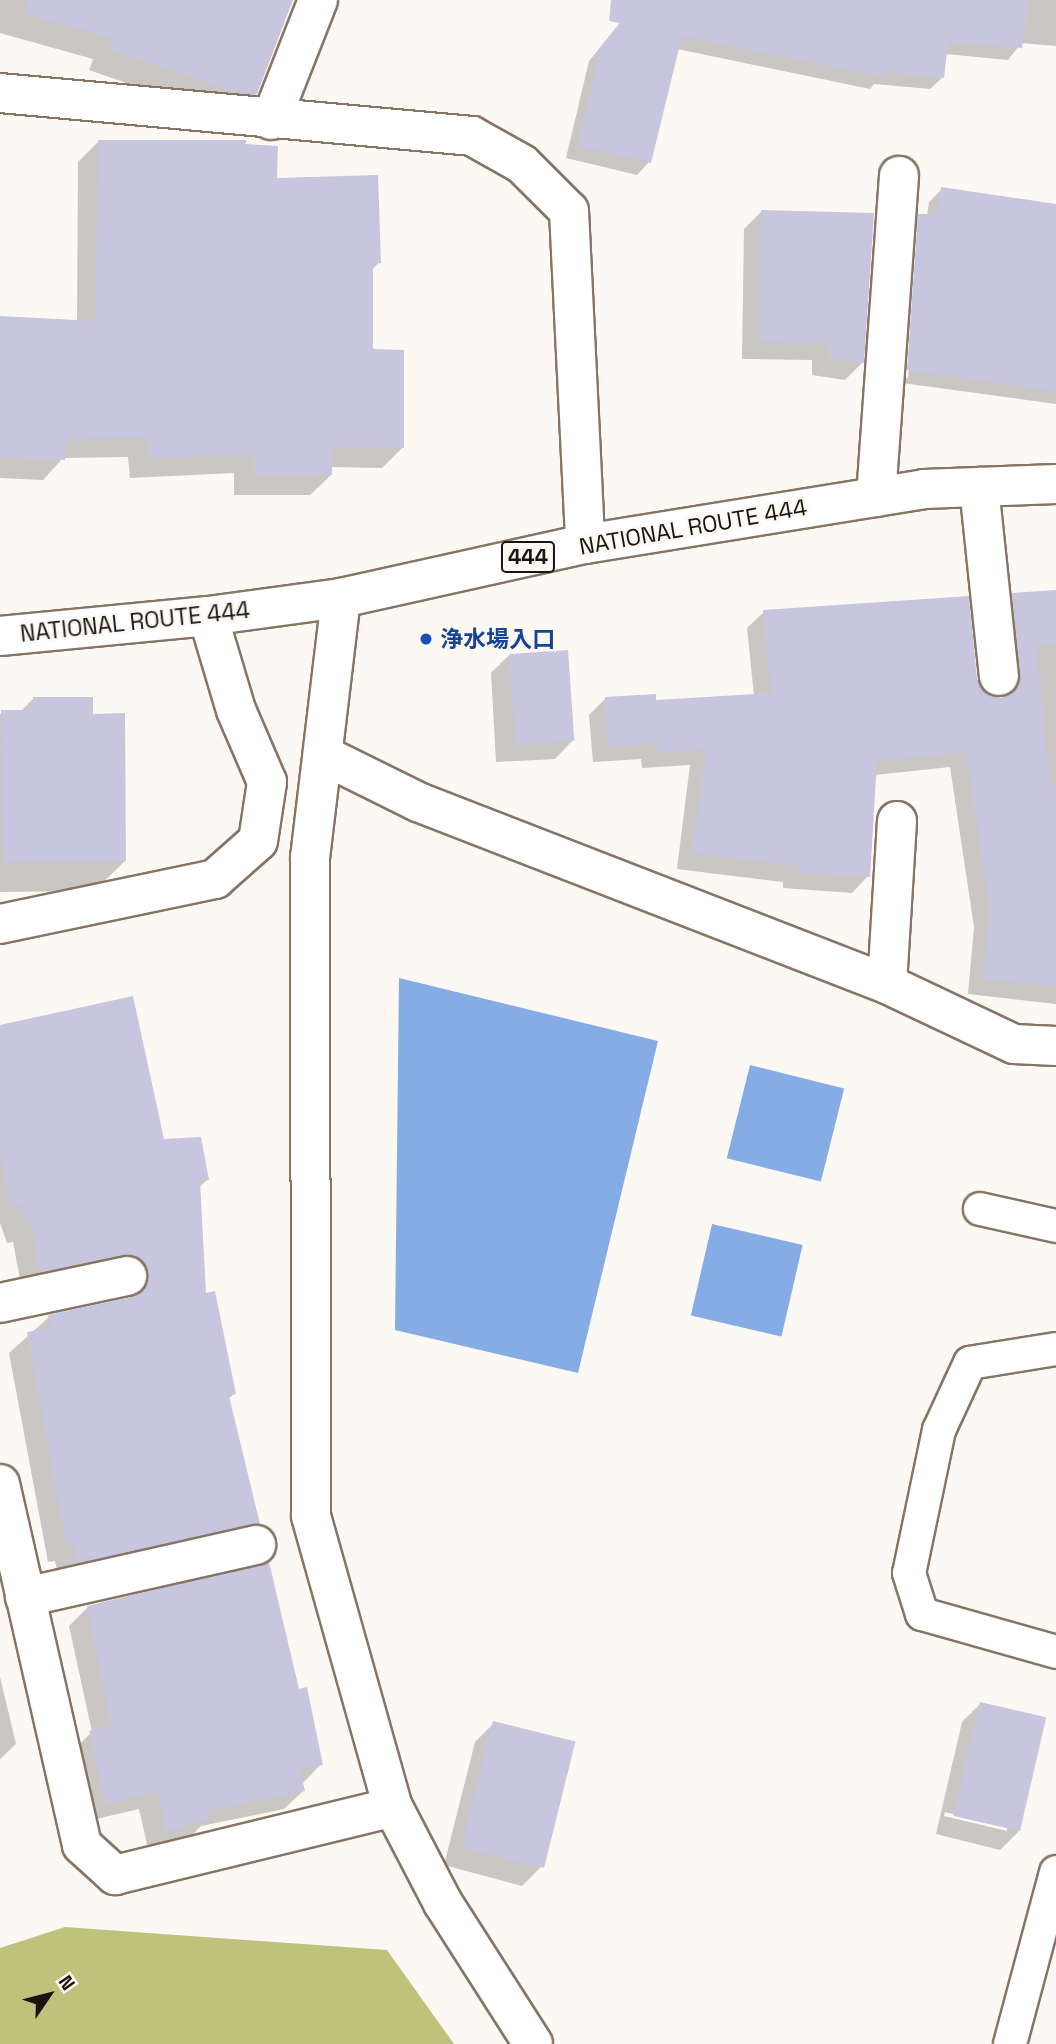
<!DOCTYPE html>
<html>
<head>
<meta charset="utf-8">
<style>
  body { margin:0 }
  #map { position:relative; width:1056px; height:2044px; overflow:hidden; background:#fcf8f4; font-family:"Space Grotesk","Noto Sans JP",sans-serif }
  div>[style] { position:absolute }
  .forest>* { inset:0; background:#bfc27b }
  .water>* { inset:0; background:#85ace4; transform-origin:0 0 }
  .shadow>* { inset:0; background:#0003 }
  .building>* { inset:0; background:#c8c5de; transform-origin:0 0 }
  .roads { filter:drop-shadow(2px 0 #877564) drop-shadow(-2px 0 #877564) drop-shadow(0 2px #877564) drop-shadow(0 -2px #877564) }
  .lane>* { height:32px; margin:-16px; padding:0 16px; transform-origin:16px; border-radius:16px; background:#fff }
  .street>* { height:38px; margin:-19px; padding:0 19px; transform-origin:19px; border-radius:19px; background:#fff }
  .highway>* { height:38px; margin:-19px; padding:0 19px; transform-origin:19px; border-radius:19px; background:#fff }
  .dots>* { width:19px; height:19px; translate:-50% -50%; box-sizing:border-box; border:4px solid #fcf8f4; border-radius:50% }
  span { translate:-50% -50%; white-space:nowrap; text-align:center; line-height:1.15; -webkit-text-stroke:5px #fcf8f4; paint-order:stroke }
  .shield-label span { padding:2px 5px; background:#fcf8f4; border:2px solid; border-radius:5px; -webkit-text-stroke-width:0 }
  .shield-label { font-size:21px; color:#1b140e; font-weight:700 }
  .street-label { font-size:23px; color:#1b140e }
  .transit-label { font-size:23px; color:#164399; font-weight:700 }
  .left { translate:0 -50%; text-align:left }
  .north { position:absolute; left:14px; top:1960px; width:70px; height:70px; -webkit-text-stroke:5px #fcf8f4; paint-order:stroke; rotate:55deg; font-size:19px; font-weight:700; line-height:28px; text-align:center; color:#1b140e }
  .north::after { content:''; display:block; margin:auto; width:24px; height:32px; background:#1b140e; clip-path:polygon(50% 0,100% 100%,50% 72%,0 100%) }
</style>
</head>
<body>
<div id="map">
  <div class="forest">
    <div style="clip-path:polygon(65px 1927px,387px 1950px,454px 2044px,0 2044px,0 1948px)"></div>
  </div>
  <div class="water">
    <div style="clip-path:polygon(399px 978px,658px 1041px,578px 1373px,395px 1330px)"></div>
    <div style="left:750px;top:1065px;width:97px;height:96px;rotate:14deg"></div>
    <div style="left:712px;top:1224px;width:93px;height:94px;rotate:13deg"></div>
  </div>
  <div class="shadow">
    <div style="clip-path:polygon(0 0,290px 0,256px 94px,235px 115px,213px 113px,89px 70px,93px 59px,0 33px)"></div>
    <div style="clip-path:polygon(639px 0,1056px 0,1056px 46px,1021px 43px,1008px 60px,945px 54px,943px 77px,930px 89px,874px 84px,870px 89px,677px 49px,649px 162px,637px 175px,566px 158px,589px 61px)"></div>
    <div style="clip-path:polygon(98px 142px,243px 146px,275px 180px,379px 262px,372px 270px,371px 351px,402px 448px,382px 468px,331px 467px,331px 475px,310px 495px,234px 495px,234px 473px,130px 478px,128px 457px,63px 458px,43px 480px,0 478px,0 318px,77px 322px,78px 162px)"></div>
    <div style="clip-path:polygon(evenodd,942px 189px,1056px 206px,1056px 404px,895px 382px,906px 228px,919px 215px,927px 216px,929px 202px,942px 189px,916px 226px,919px 226px,908px 378px,905px 378px,916px 226px)"></div>
    <div style="clip-path:polygon(761px 212px,862px 363px,845px 380px,812px 375px,812px 360px,742px 359px,744px 229px)"></div>
    <div style="clip-path:polygon(1056px 593px,1056px 1004px,968px 994px,974px 927px,950px 767px,875px 775px,868px 876px,852px 893px,783px 888px,783px 882px,677px 869px,690px 765px,642px 768px,641px 759px,593px 762px,589px 715px,605px 699px,655px 702px,754px 696px,747px 628px,764px 612px,976px 680px,989px 697px,1004px 698px,997px 611px,1013px 595px)"></div>
    <div style="clip-path:polygon(509px 655px,573px 740px,555px 759px,496px 762px,491px 673px)"></div>
    <div style="clip-path:polygon(34px 698px,92px 716px,125px 861px,94px 891px,0 892px,0 714px,20px 712px)"></div>
    <div style="clip-path:polygon(0 1027px,162px 1141px,207px 1180px,198px 1188px,204px 1295px,234px 1394px,228px 1399px,258px 1523px,239px 1542px,59px 1580px,55px 1561px,48px 1562px,9px 1353px,49px 1317px,130px 1299px,130px 1290px,22px 1290px,13px 1242px,7px 1243px,0 1223px)"></div>
    <div style="clip-path:polygon(88px 1607px,297px 1691px,321px 1764px,303px 1783px,303px 1791px,284px 1809px,201px 1826px,189px 1838px,148px 1849px,139px 1809px,88px 1821px,72px 1751px,92px 1732px,69px 1626px)"></div>
    <div style="clip-path:polygon(0 1677px,16px 1744px,0 1759px)"></div>
    <div style="clip-path:polygon(evenodd,980px 1704px,1018px 1832px,1000px 1850px,936px 1834px,962px 1722px,980px 1704px,945px 1812px,1007px 1827px,1007px 1831px,944px 1816px,945px 1812px)"></div>
    <div style="clip-path:polygon(494px 1723px,541px 1867px,522px 1886px,444px 1865px,475px 1742px)"></div>
  </div>
  <div class="building">
    <div style="clip-path:polygon(27px 0,293px 0,257px 94px,235px 92px,109px 49px,112px 38px,25px 14px)"></div>
    <div style="clip-path:polygon(611px 0,1029px 0,1022px 48px,948px 42px,944px 78px,884px 72px,884px 77px,682px 36px,651px 163px,578px 146px,601px 46px,620px 23px,609px 21px)"></div>
    <div style="clip-path:polygon(98px 140px,247px 140px,245px 144px,278px 146px,277px 178px,378px 175px,381px 263px,373px 264px,373px 349px,404px 350px,404px 448px,332px 447px,332px 475px,254px 475px,254px 454px,149px 458px,147px 437px,66px 439px,65px 460px,0 457px,0 316px,96px 321px)"></div>
    <div style="clip-path:polygon(941px 187px,1056px 204px,1056px 391px,907px 370px,918px 214px,937px 214px)"></div>
    <div style="clip-path:polygon(761px 210px,874px 213px,864px 363px,829px 358px,829px 343px,759px 342px)"></div>
    <div style="clip-path:polygon(1056px 590px,1056px 645px,1036px 646px,1050px 786px,1056px 785px,1056px 986px,983px 979px,990px 910px,966px 752px,877px 761px,870px 877px,798px 872px,799px 866px,692px 853px,706px 750px,657px 753px,657px 744px,608px 746px,605px 697px,656px 694px,656px 700px,771px 693px,763px 610px,969px 596px,977px 679px,990px 696px,1002px 698px,1019px 685px,1021px 674px,1012px 593px)"></div>
    <div style="left:568px;top:650px;width:91px;height:59px;rotate:86deg"></div>
    <div style="clip-path:polygon(33px 697px,93px 697px,93px 714px,125px 713px,126px 861px,3px 862px,1px 710px,33px 710px)"></div>
    <div style="clip-path:polygon(133px 996px,164px 1139px,201px 1137px,209px 1180px,200px 1181px,206px 1293px,215px 1291px,236px 1394px,229px 1396px,260px 1524px,77px 1563px,73px 1543px,66px 1544px,27px 1332px,51px 1328px,48px 1315px,132px 1297px,148px 1283px,148px 1272px,143px 1261px,123px 1255px,40px 1272px,31px 1224px,26px 1225px,22px 1205px,11px 1207px,0 1152px,0 1025px)"></div>
    <div style="clip-path:polygon(269px 1562px,299px 1689px,307px 1687px,323px 1765px,300px 1770px,305px 1791px,207px 1811px,209px 1820px,166px 1831px,157px 1792px,106px 1804px,89px 1731px,112px 1726px,87px 1606px)"></div>
    <div style="left:980px;top:1702px;width:68px;height:117px;rotate:13deg"></div>
    <div style="left:493px;top:1721px;width:85px;height:130px;rotate:14deg"></div>
  </div>
  <div class="roads">
    <div class="lane">
      <div style="left:980px;top:1209px;width:78px;rotate:12.6deg"></div>
      <div style="left:1056px;top:1349px;width:87px;rotate:170.8deg"></div>
      <div style="left:970px;top:1363px;width:74px;rotate:114.8deg"></div>
      <div style="left:939px;top:1430px;width:146px;rotate:101.8deg"></div>
      <div style="left:909px;top:1573px;width:43px;rotate:72.4deg"></div>
      <div style="left:922px;top:1614px;width:139px;rotate:15.8deg"></div>
      <div style="left:1010px;top:2044px;width:178px;rotate:-75deg"></div>
    </div>
    <div class="street">
      <div style="left:0;top:93px;width:474px;rotate:5.2deg"></div>
      <div style="left:472px;top:136px;width:57px;rotate:29.2deg"></div>
      <div style="left:522px;top:164px;width:66px;rotate:45deg"></div>
      <div style="left:569px;top:211px;width:333px;rotate:87.2deg"></div>
      <div style="left:271px;top:120px;width:129px;rotate:-68.6deg"></div>
      <div style="left:979px;top:487px;width:190px;rotate:84deg"></div>
      <div style="left:876px;top:497px;width:322px;rotate:-85.9deg"></div>
      <div style="left:341px;top:598px;width:261px;rotate:96.8deg"></div>
      <div style="left:310px;top:857px;width:659px;rotate:89.91deg"></div>
      <div style="left:311px;top:1516px;width:302px;rotate:74.3deg"></div>
      <div style="left:393px;top:1807px;width:108px;rotate:62.5deg"></div>
      <div style="left:443px;top:1903px;width:167px;rotate:57.4deg"></div>
      <div style="left:323px;top:755px;width:106px;rotate:26.3deg"></div>
      <div style="left:418px;top:802px;width:503px;rotate:21.21deg"></div>
      <div style="left:897px;top:821px;width:163px;rotate:93.5deg"></div>
      <div style="left:887px;top:984px;width:140px;rotate:25.3deg"></div>
      <div style="left:1014px;top:1044px;width:42px;rotate:2.7deg"></div>
      <div style="left:0;top:924px;width:220px;rotate:-11.8deg"></div>
      <div style="left:215px;top:879px;width:57px;rotate:-41.5deg"></div>
      <div style="left:258px;top:841px;width:60px;rotate:-81.3deg"></div>
      <div style="left:267px;top:782px;width:78px;rotate:-113.3deg"></div>
      <div style="left:236px;top:710px;width:98px;rotate:-106.6deg"></div>
      <div style="left:0;top:1303px;width:130px;rotate:-12deg"></div>
      <div style="left:0;top:1484px;width:370px;rotate:77.2deg"></div>
      <div style="left:82px;top:1845px;width:45px;rotate:42.3deg"></div>
      <div style="left:115px;top:1875px;width:286px;rotate:-13.7deg"></div>
      <div style="left:25px;top:1597px;width:237px;rotate:-12.7deg"></div>
    </div>
    <div class="highway">
      <div style="left:0;top:636px;width:209px;rotate:-5.5deg"></div>
      <div style="left:208px;top:616px;width:134px;rotate:-7.7deg"></div>
      <div style="left:341px;top:598px;width:250px;rotate:-12.5deg"></div>
      <div style="left:585px;top:544px;width:343px;rotate:-9.2deg"></div>
      <div style="left:924px;top:489px;width:132px;rotate:-2.2deg"></div>
    </div>
  </div>
  <div class="dots">
    <div style="left:426px;top:639px;background:#1a4fb4"></div>
  </div>
  <div class="shield-label">
    <span style="left:528px;top:557px">444</span>
  </div>
  <div class="street-label">
    <span style="left:693px;top:527px;rotate:-10deg">NATIONAL ROUTE 444</span>
    <span style="left:135px;top:622px;rotate:-6deg">NATIONAL ROUTE 444</span>
  </div>
  <div class="transit-label">
    <span class="left" style="left:440px;top:639px">浄水場入口</span>
  </div>
  <div class="north">N</div>
</div>
</body>
</html>
